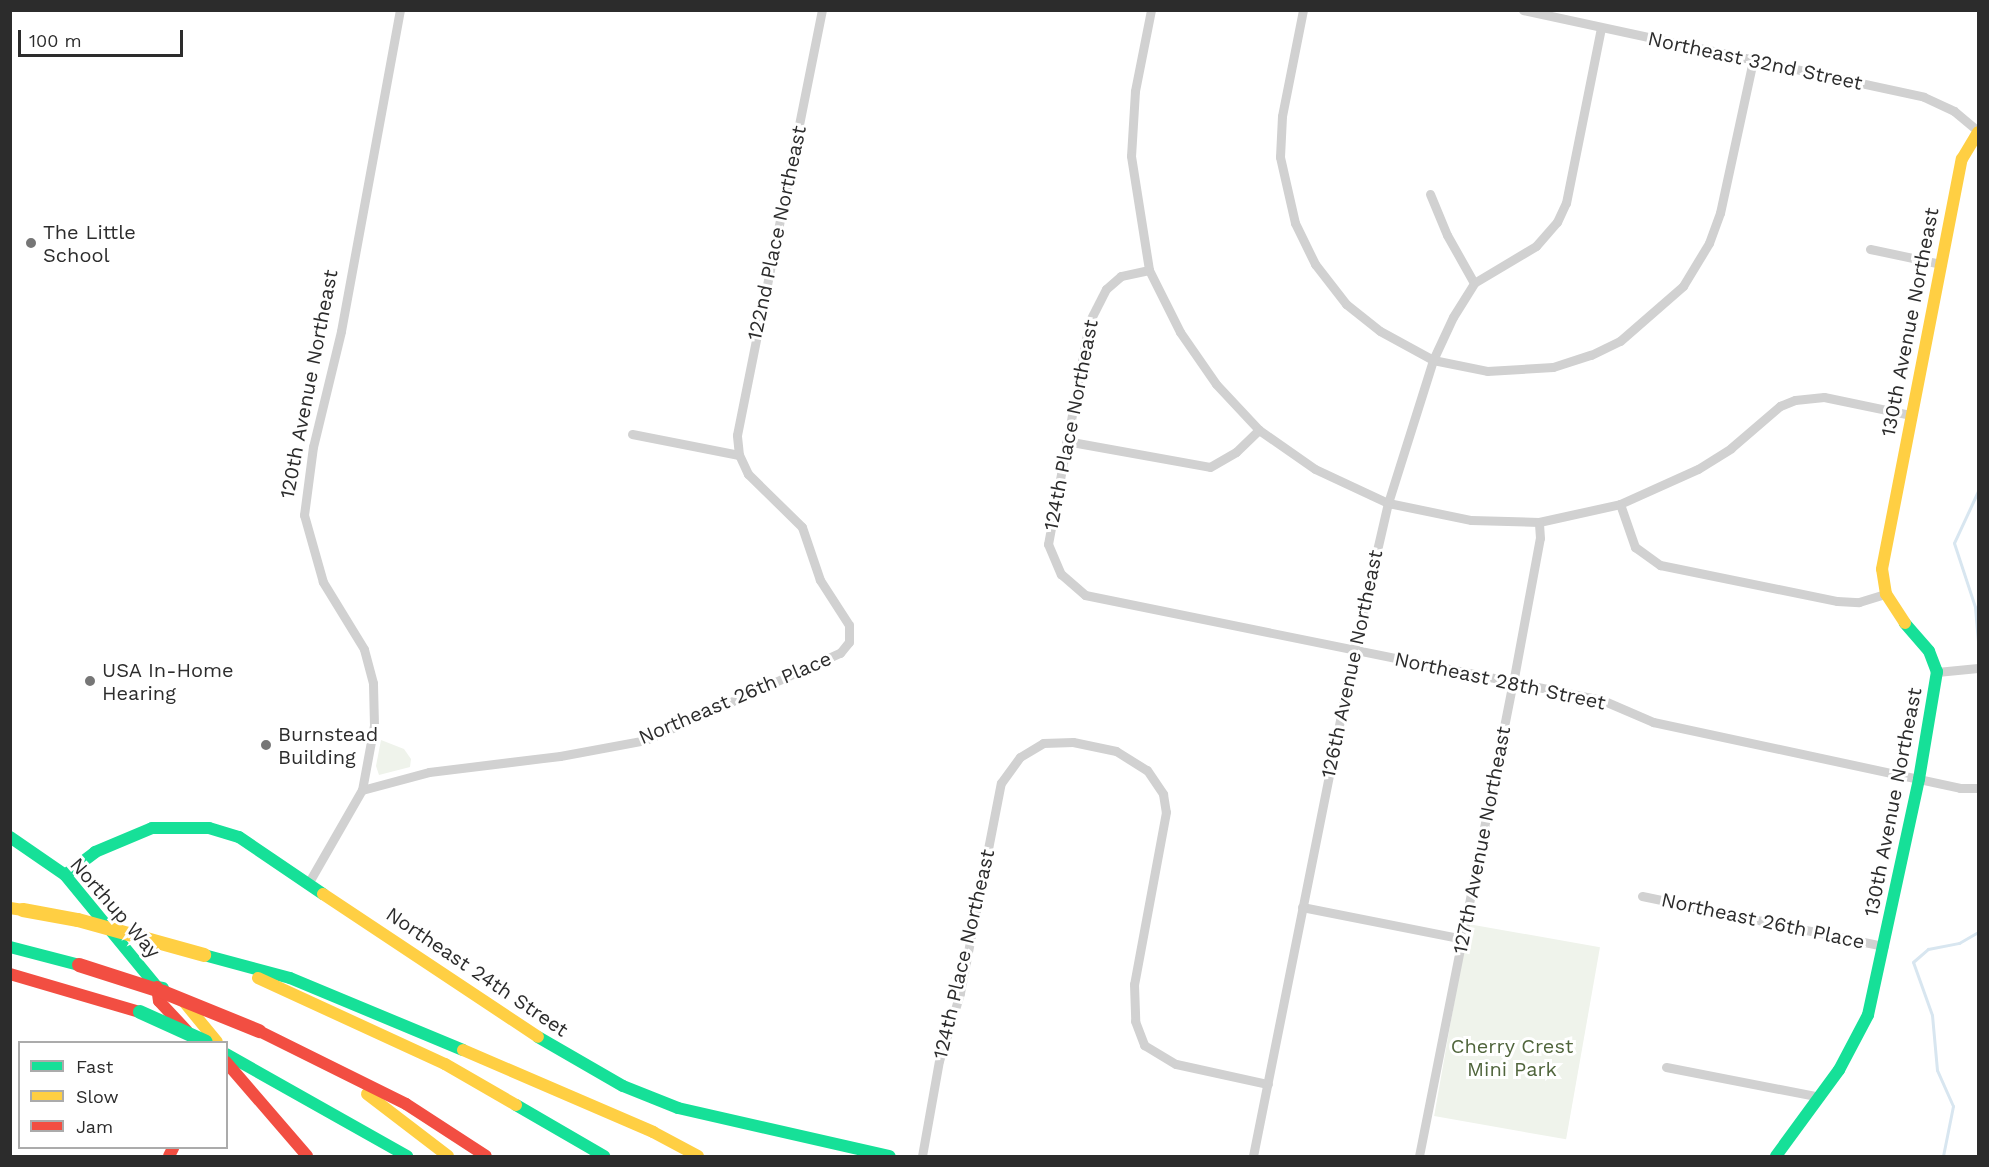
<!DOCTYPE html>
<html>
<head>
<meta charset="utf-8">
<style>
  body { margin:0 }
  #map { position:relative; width:1989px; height:1167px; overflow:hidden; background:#fff; font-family:"Work Sans",sans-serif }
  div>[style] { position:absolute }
  .green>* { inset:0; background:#eff3eb; transform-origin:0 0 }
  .stream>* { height:3px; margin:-1.5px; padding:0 1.5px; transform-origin:1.5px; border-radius:1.5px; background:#d8e6f0 }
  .street>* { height:9px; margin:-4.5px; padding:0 4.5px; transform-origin:4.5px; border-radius:4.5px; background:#d1d1d1 }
  .fast>* { height:12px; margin:-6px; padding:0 6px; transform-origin:6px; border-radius:6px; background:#16e098 }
  .slow>* { height:12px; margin:-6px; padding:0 6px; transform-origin:6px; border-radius:6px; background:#ffcf43 }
  .jam>* { height:12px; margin:-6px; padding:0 6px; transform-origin:6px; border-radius:6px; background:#f24e42 }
  .fast-bridge>* { height:14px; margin:-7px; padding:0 7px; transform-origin:7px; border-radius:7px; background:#16e098 }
  .slow-bridge>* { height:14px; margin:-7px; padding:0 7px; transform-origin:7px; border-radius:7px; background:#ffcf43 }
  .jam-bridge>* { height:14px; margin:-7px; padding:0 7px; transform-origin:7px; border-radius:7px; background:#f24e42 }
  .dots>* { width:16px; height:16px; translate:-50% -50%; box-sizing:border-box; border:3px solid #fff; border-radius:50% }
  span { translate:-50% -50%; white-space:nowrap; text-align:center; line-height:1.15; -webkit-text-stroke:6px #fff; paint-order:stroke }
  .street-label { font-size:20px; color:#2c2c2c }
  .poi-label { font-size:20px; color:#2c2c2c }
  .left { translate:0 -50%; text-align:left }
  .park-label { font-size:20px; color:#50653c }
  .frame { position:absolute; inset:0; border:12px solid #2c2c2c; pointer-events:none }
  .legend { position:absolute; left:18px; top:1041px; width:210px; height:108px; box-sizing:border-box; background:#fff; border:2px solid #ababab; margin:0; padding:8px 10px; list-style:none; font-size:18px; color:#2c2c2c }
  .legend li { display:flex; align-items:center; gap:12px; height:30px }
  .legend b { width:30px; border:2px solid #ababab }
  .scale { position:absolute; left:18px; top:30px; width:165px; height:27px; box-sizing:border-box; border:3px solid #2c2c2c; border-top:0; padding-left:8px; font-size:18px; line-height:21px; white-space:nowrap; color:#2c2c2c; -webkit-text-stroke:4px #fff; paint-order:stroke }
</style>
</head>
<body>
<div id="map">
  <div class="green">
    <div style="clip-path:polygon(381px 740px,404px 749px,411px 759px,410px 767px,379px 775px,376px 766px)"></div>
    <div style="left:1468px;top:924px;width:134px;height:195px;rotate:10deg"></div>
  </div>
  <div class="stream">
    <div style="left:1978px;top:491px;width:57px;rotate:114.8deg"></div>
    <div style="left:1954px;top:543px;width:67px;rotate:71.8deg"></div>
    <div style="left:1975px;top:607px;width:36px;rotate:85deg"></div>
    <div style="left:1943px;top:1156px;width:51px;rotate:-78.7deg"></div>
    <div style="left:1953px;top:1106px;width:39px;rotate:-114deg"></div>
    <div style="left:1937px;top:1070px;width:55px;rotate:-95.2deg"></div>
    <div style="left:1932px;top:1015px;width:56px;rotate:-109.7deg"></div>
    <div style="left:1913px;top:962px;width:20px;rotate:-41deg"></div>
    <div style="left:1928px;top:949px;width:32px;rotate:-11deg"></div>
    <div style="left:1959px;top:943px;width:22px;rotate:-30deg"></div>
  </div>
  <div class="street">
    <div style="left:1151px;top:10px;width:83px;rotate:101.2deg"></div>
    <div style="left:1135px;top:91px;width:65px;rotate:93.5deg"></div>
    <div style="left:1131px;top:156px;width:115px;rotate:81deg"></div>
    <div style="left:1149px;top:270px;width:69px;rotate:63.4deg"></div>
    <div style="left:1180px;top:332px;width:63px;rotate:55.3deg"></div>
    <div style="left:1216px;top:384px;width:63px;rotate:46.9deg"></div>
    <div style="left:1303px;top:10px;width:108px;rotate:101.2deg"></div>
    <div style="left:1282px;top:116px;width:41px;rotate:92.8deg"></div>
    <div style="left:1280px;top:157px;width:68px;rotate:77.2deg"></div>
    <div style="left:1295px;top:223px;width:46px;rotate:64deg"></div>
    <div style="left:1315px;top:264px;width:51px;rotate:52.2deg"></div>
    <div style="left:1346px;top:304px;width:43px;rotate:38.5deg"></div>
    <div style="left:1380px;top:331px;width:60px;rotate:28.7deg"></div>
    <div style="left:1433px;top:360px;width:55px;rotate:11.5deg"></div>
    <div style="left:1487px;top:371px;width:66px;rotate:-3.5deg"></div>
    <div style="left:1553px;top:367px;width:40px;rotate:-18deg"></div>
    <div style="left:1591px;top:355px;width:32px;rotate:-26deg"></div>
    <div style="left:1620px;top:341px;width:84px;rotate:-41.1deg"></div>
    <div style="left:1683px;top:286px;width:50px;rotate:-58.8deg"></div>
    <div style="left:1709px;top:243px;width:32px;rotate:-70deg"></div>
    <div style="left:1720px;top:213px;width:157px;rotate:-77.8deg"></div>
    <div style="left:1523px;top:10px;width:410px;rotate:12.2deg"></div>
    <div style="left:1924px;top:97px;width:33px;rotate:25deg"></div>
    <div style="left:1954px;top:111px;width:31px;rotate:40deg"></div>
    <div style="left:1430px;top:194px;width:44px;rotate:67.5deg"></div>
    <div style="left:1447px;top:235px;width:55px;rotate:60.6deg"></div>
    <div style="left:1870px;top:249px;width:73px;rotate:11.9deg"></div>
    <div style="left:1149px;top:270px;width:29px;rotate:168deg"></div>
    <div style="left:1121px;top:276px;width:20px;rotate:139deg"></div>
    <div style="left:1106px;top:289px;width:38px;rotate:117deg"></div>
    <div style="left:1089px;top:323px;width:225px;rotate:100.5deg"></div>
    <div style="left:1048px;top:544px;width:33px;rotate:67deg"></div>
    <div style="left:1061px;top:574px;width:32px;rotate:41deg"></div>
    <div style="left:1085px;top:595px;width:528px;rotate:11.48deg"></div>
    <div style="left:1602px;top:700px;width:56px;rotate:23.3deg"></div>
    <div style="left:1653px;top:722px;width:314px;rotate:12.1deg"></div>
    <div style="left:1960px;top:788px;width:18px"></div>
    <div style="left:632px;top:434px;width:109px;rotate:11.1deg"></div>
    <div style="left:1066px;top:441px;width:146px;rotate:10.2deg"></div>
    <div style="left:1210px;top:467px;width:30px;rotate:-30deg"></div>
    <div style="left:1236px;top:452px;width:32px;rotate:-44deg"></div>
    <div style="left:1259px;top:430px;width:68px;rotate:34.9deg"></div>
    <div style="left:1315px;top:469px;width:81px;rotate:25deg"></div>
    <div style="left:1388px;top:503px;width:85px;rotate:11.6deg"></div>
    <div style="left:1471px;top:520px;width:68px;rotate:1.7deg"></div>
    <div style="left:1539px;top:522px;width:83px;rotate:-12.5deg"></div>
    <div style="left:1620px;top:504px;width:46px;rotate:70.8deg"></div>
    <div style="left:1635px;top:547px;width:31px;rotate:36deg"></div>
    <div style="left:1660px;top:565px;width:181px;rotate:11.5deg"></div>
    <div style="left:1837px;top:601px;width:22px;rotate:3deg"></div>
    <div style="left:1859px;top:602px;width:28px;rotate:-17deg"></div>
    <div style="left:1620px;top:504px;width:85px;rotate:-24.2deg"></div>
    <div style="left:1698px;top:469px;width:39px;rotate:-32deg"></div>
    <div style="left:1731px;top:448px;width:65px;rotate:-40.6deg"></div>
    <div style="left:1780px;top:406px;width:16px;rotate:-22deg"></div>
    <div style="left:1795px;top:400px;width:29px;rotate:-6deg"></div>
    <div style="left:1824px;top:397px;width:89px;rotate:11.7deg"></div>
    <div style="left:1937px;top:672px;width:41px;rotate:-5.6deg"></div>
    <div style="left:362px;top:790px;width:69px;rotate:-15deg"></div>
    <div style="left:429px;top:772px;width:132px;rotate:-7deg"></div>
    <div style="left:560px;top:756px;width:87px;rotate:-10.5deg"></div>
    <div style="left:646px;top:740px;width:213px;rotate:-24.2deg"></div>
    <div style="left:840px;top:653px;width:14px;rotate:-51deg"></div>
    <div style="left:849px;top:642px;width:17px;rotate:-90deg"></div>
    <div style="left:849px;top:625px;width:54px;rotate:-122.8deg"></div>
    <div style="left:820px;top:580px;width:56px;rotate:-108.8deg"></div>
    <div style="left:802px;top:527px;width:76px;rotate:-135.5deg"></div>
    <div style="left:748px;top:474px;width:21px;rotate:-115deg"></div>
    <div style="left:739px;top:455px;width:20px;rotate:-96deg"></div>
    <div style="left:737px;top:435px;width:433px;rotate:-78.7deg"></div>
    <div style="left:309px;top:882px;width:106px;rotate:-60.1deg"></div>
    <div style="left:362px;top:790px;width:66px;rotate:-79.5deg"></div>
    <div style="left:374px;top:725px;width:42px;rotate:-91.4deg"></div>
    <div style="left:373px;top:683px;width:35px;rotate:-105deg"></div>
    <div style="left:364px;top:649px;width:79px;rotate:-121.5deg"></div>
    <div style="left:323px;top:582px;width:70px;rotate:-105.8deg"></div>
    <div style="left:304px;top:515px;width:69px;rotate:-82.5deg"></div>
    <div style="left:313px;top:447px;width:119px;rotate:-76.4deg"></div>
    <div style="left:341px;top:331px;width:326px;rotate:-79.6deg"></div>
    <div style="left:1642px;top:896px;width:247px;rotate:11.7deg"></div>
    <div style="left:1302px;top:907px;width:164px;rotate:11.2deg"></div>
    <div style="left:1666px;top:1067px;width:157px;rotate:11deg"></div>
    <div style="left:922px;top:1156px;width:97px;rotate:-79.9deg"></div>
    <div style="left:939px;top:1061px;width:71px;rotate:-72.8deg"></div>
    <div style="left:960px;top:993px;width:214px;rotate:-79deg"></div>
    <div style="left:1001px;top:783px;width:32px;rotate:-54deg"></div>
    <div style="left:1020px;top:757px;width:27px;rotate:-31deg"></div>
    <div style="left:1043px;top:743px;width:30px;rotate:-2deg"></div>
    <div style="left:1073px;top:742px;width:44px;rotate:11.8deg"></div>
    <div style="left:1116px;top:751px;width:36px;rotate:32deg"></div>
    <div style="left:1147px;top:770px;width:29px;rotate:56deg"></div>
    <div style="left:1163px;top:794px;width:18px;rotate:81deg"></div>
    <div style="left:1166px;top:812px;width:175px;rotate:100.5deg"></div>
    <div style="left:1134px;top:984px;width:37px;rotate:88deg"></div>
    <div style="left:1135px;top:1021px;width:26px;rotate:69deg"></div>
    <div style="left:1144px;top:1045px;width:37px;rotate:31deg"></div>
    <div style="left:1176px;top:1064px;width:94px;rotate:12.3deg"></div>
    <div style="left:1253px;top:1156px;width:516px;rotate:-78.71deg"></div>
    <div style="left:1354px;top:650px;width:151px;rotate:-77deg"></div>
    <div style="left:1388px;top:503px;width:150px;rotate:-72.5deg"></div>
    <div style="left:1433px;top:360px;width:47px;rotate:-65.1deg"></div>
    <div style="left:1453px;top:317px;width:40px;rotate:-58deg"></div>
    <div style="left:1474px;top:283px;width:72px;rotate:-30.8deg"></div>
    <div style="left:1536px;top:246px;width:32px;rotate:-49deg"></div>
    <div style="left:1557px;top:222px;width:21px;rotate:-65deg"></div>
    <div style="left:1566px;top:203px;width:178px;rotate:-78.7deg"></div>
    <div style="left:1419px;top:1156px;width:482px;rotate:-78.8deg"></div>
    <div style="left:1513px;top:683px;width:147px;rotate:-79.5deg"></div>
    <div style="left:1540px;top:538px;width:16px;rotate:-94deg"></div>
  </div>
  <div class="fast">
    <div style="left:10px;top:837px;width:67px;rotate:34.6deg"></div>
    <div style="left:65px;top:875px;width:145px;rotate:50.6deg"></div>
    <div style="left:157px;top:987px;width:6px;rotate:9deg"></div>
    <div style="left:65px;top:875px;width:38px;rotate:-37deg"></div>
    <div style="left:95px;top:852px;width:62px;rotate:-22.8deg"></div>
    <div style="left:152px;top:828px;width:57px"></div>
    <div style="left:209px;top:828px;width:31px;rotate:17deg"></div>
    <div style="left:239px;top:837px;width:102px;rotate:34.2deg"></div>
    <div style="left:10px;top:947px;width:71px;rotate:14.6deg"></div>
    <div style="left:204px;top:955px;width:89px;rotate:15deg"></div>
    <div style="left:290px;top:978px;width:187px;rotate:22.6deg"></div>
    <div style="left:538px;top:1037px;width:98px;rotate:30deg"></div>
    <div style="left:623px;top:1086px;width:59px;rotate:21.8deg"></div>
    <div style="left:678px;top:1108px;width:217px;rotate:12.8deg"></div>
    <div style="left:226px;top:1054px;width:208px;rotate:29.4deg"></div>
    <div style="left:516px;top:1105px;width:102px;rotate:30.1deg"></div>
    <div style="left:1776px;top:1156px;width:107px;rotate:-53.8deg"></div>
    <div style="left:1839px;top:1070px;width:62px;rotate:-62.2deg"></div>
    <div style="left:1868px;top:1015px;width:241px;rotate:-77.8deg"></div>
    <div style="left:1919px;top:779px;width:109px;rotate:-80.5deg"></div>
    <div style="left:1937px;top:672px;width:22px;rotate:-111deg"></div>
    <div style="left:1929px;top:651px;width:37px;rotate:-131deg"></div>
  </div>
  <div class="slow">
    <div style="left:1905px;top:623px;width:35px;rotate:-123deg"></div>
    <div style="left:1886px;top:594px;width:25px;rotate:-99deg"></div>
    <div style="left:1882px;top:569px;width:418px;rotate:-79deg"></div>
    <div style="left:1962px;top:159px;width:31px;rotate:-59deg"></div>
    <div style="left:323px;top:894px;width:258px;rotate:33.6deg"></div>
    <div style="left:10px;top:908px;width:13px;rotate:9deg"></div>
    <div style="left:258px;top:978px;width:206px;rotate:24.7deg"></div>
    <div style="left:445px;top:1064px;width:82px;rotate:30deg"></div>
    <div style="left:185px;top:1003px;width:50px;rotate:50.6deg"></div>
    <div style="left:463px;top:1050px;width:207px;rotate:23.3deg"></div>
    <div style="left:653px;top:1132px;width:51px;rotate:28.1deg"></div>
    <div style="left:367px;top:1094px;width:102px;rotate:37.4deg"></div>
  </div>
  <div class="jam">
    <div style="left:10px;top:974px;width:135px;rotate:16.3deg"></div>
    <div style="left:157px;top:987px;width:14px;rotate:82deg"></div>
    <div style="left:159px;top:1001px;width:41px;rotate:47deg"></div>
    <div style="left:259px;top:1031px;width:164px;rotate:26.4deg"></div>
    <div style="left:406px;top:1104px;width:95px;rotate:33deg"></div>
    <div style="left:226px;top:1062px;width:124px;rotate:49.2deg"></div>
    <div style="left:169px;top:1156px;width:9px;rotate:-63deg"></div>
  </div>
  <div class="fast-bridge">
    <div style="left:140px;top:1012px;width:72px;rotate:24.4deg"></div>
  </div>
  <div class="slow-bridge">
    <div style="left:23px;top:910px;width:56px;rotate:10.3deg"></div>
    <div style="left:78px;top:920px;width:131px;rotate:15.5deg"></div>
  </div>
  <div class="jam-bridge">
    <div style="left:79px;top:965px;width:88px;rotate:17.8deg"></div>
    <div style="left:163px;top:992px;width:104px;rotate:22.1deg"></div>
  </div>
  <div class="dots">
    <div style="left:31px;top:243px;background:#767676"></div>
    <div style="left:90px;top:681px;background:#767676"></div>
    <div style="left:266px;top:745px;background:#767676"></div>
  </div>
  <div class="street-label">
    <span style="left:1755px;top:61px;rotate:12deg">Northeast 32nd Street</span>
    <span style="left:777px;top:233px;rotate:-78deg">122nd Place Northeast</span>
    <span style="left:1910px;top:322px;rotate:-79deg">130th Avenue Northeast</span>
    <span style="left:309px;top:384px;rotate:-79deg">120th Avenue Northeast</span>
    <span style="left:1071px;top:425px;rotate:-79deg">124th Place Northeast</span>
    <span style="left:1352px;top:664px;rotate:-78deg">126th Avenue Northeast</span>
    <span style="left:1500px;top:681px;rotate:12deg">Northeast 28th Street</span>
    <span style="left:735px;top:698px;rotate:-23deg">Northeast 26th Place</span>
    <span style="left:1893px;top:802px;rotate:-79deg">130th Avenue Northeast</span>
    <span style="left:1482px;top:840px;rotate:-79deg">127th Avenue Northeast</span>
    <span style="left:115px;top:908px;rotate:49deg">Northup Way</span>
    <span style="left:1763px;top:921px;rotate:12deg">Northeast 26th Place</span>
    <span style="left:964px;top:954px;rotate:-77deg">124th Place Northeast</span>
    <span style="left:477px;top:972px;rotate:34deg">Northeast 24th Street</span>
  </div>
  <div class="poi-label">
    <span class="left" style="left:43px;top:244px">The Little<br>School</span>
    <span class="left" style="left:102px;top:682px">USA In-Home<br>Hearing</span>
    <span class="left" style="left:278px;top:746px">Burnstead<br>Building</span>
  </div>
  <div class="park-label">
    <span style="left:1512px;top:1058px">Cherry Crest<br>Mini Park</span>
  </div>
  <div class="frame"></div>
  <ul class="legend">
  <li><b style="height:8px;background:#16e098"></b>Fast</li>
  <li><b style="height:8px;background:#ffcf43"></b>Slow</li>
  <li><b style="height:8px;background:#f24e42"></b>Jam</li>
  </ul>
  <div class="scale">100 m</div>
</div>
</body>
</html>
